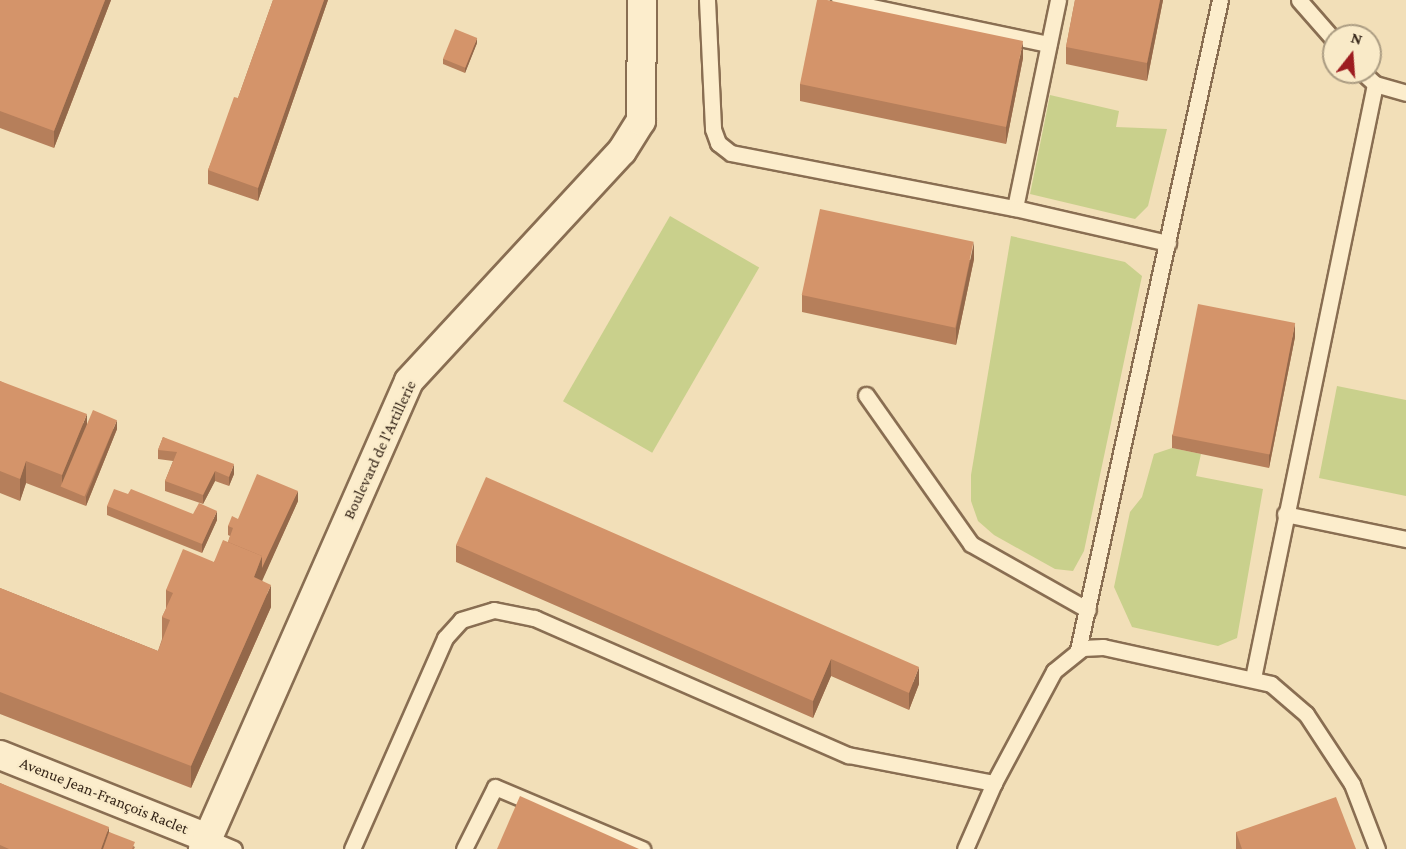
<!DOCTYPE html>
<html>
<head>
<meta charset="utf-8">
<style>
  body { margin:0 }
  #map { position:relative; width:1406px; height:849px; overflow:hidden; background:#f2dfb8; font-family:"Crimson Pro",serif }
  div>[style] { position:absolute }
  .green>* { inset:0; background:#c9d08c; transform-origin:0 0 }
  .roads { filter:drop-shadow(2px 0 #896e52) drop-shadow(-2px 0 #896e52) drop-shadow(0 2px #896e52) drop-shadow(0 -2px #896e52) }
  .service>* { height:15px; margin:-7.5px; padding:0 7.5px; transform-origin:7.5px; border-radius:7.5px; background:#fcedcc }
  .minor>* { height:28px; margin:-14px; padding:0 14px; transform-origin:14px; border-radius:14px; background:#fcedcc }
  .wall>* { inset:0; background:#b67f5b }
  .shaded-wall>* { inset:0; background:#94684a }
  .building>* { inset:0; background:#d4946a; transform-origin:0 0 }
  span { translate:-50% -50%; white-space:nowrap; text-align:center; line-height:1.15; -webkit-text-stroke:4.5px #f9eac8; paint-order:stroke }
  .street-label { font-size:16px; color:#362619 }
  .north { position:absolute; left:1322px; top:24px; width:60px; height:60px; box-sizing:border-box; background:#f9eac8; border:2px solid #ab9c82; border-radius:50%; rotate:17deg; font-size:16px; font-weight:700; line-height:24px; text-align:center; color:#362619 }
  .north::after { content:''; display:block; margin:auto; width:21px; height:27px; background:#9d1c20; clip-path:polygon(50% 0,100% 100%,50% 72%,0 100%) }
</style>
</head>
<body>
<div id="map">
  <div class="green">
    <div style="clip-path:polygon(1050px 95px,1119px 111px,1116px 127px,1167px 129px,1148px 206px,1135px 219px,1030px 194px)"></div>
    <div style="left:670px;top:216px;width:103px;height:214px;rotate:30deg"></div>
    <div style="clip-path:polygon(1011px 236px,1125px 262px,1142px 276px,1084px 551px,1073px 571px,1055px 569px,994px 535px,978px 521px,971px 501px,971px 475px)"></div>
    <div style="clip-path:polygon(1337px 386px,1406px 400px,1406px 496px,1319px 478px)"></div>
    <div style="clip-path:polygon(1172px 448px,1201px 454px,1196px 476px,1263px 489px,1237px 638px,1218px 646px,1132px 627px,1114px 587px,1130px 512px,1142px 497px,1154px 454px)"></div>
  </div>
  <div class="roads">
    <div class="service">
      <div style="left:707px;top:0;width:129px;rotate:87.3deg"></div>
      <div style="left:713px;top:129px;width:15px;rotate:70deg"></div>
      <div style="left:718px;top:143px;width:16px;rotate:38deg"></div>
      <div style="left:731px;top:153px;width:289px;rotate:11deg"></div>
      <div style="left:839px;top:0;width:214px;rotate:11.9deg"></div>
      <div style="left:1058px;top:0;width:212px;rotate:101.7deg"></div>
      <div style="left:1015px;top:208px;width:157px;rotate:12.9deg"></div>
      <div style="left:1299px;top:0;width:53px;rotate:48.8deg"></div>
      <div style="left:1375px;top:84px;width:32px;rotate:16deg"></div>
      <div style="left:866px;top:395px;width:182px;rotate:54.8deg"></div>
      <div style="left:971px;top:544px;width:134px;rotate:29.4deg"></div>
      <div style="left:1285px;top:514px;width:124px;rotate:11.7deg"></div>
      <div style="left:1078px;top:650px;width:665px;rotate:-77.68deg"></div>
      <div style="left:1253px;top:678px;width:606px;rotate:-78.39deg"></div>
      <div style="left:1375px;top:84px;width:18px;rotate:-137deg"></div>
      <div style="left:994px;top:783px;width:127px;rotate:-61.8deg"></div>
      <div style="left:1054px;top:671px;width:36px;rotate:-39deg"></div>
      <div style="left:1082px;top:648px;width:21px;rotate:-3deg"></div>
      <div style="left:1103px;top:647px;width:172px;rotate:12.4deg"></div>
      <div style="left:1271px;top:684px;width:46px;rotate:40.6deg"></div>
      <div style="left:1306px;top:714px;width:84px;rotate:56.7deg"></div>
      <div style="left:1352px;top:784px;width:70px;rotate:69deg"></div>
      <div style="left:208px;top:838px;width:28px;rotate:23deg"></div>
      <div style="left:352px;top:849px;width:231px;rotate:-66.2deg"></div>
      <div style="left:445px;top:638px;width:24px;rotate:-48deg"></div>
      <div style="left:461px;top:620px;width:34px;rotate:-17deg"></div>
      <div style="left:494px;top:610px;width:41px;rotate:11.3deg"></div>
      <div style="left:534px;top:618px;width:343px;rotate:23.6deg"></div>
      <div style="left:848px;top:755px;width:149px;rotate:10.9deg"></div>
      <div style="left:994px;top:783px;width:72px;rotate:113.7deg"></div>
      <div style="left:464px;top:849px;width:69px;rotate:-63.4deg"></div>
      <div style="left:495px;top:787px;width:160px;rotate:22.9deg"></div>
    </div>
    <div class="minor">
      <div style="left:0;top:755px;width:224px;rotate:21.8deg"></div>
      <div style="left:203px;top:849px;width:511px;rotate:-66.24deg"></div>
      <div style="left:409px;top:381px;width:313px;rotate:-47.2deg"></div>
      <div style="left:622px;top:151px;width:36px;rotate:-58deg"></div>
      <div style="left:641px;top:121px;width:121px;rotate:-89.5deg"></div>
    </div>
  </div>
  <div class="wall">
    <div style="clip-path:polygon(0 0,111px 0,54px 148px,0 128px)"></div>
    <div style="clip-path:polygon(273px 0,328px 0,258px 201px,208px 184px,208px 170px,238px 98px)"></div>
    <div style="clip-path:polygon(1075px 0,1163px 0,1147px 81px,1066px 64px,1066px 47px)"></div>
    <div style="clip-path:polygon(477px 43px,465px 73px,443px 64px,443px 59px)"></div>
    <div style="clip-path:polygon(1023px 58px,1006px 144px,800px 101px,800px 84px)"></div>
    <div style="clip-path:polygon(974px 259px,956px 345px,802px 312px,802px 295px)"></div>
    <div style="clip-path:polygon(1295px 337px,1269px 468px,1172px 448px,1172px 435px)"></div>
    <div style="clip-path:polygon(0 381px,87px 426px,117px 429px,86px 506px,26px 483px,20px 501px,0 493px)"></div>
    <div style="clip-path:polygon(163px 437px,234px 474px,229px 486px,215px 481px,203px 504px,165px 491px,165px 481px,173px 461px,158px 459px,158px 450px)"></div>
    <div style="clip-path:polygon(298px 501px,262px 580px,271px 607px,191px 788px,0 714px,0 588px,158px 651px,162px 639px,162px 617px,166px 609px,166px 590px,214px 562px,228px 542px,230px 536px,228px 535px,228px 526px,238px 519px)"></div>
    <div style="clip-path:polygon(107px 506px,193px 514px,217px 520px,202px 553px,107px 515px)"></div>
    <div style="clip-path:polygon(456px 545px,919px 684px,909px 710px,831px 676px,813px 718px,456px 562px)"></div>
    <div style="clip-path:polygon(0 783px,109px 832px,135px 847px,134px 849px,0 849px)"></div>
    <div style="clip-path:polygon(1236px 832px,1356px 849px,1236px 849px)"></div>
  </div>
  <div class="shaded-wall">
    <div style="clip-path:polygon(105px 0,111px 0,54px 148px,54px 131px)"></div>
    <div style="clip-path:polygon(324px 0,328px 0,258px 201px,258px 188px)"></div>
    <div style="clip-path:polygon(1160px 0,1163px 0,1147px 81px,1147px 63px)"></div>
    <div style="clip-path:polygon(477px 38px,477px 43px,465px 73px,465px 68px)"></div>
    <div style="clip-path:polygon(1023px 41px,1023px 58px,1006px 144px,1006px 127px)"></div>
    <div style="clip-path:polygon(974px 242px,974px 259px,956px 345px,956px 328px)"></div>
    <div style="clip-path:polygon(1295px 323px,1295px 337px,1269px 468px,1269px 454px)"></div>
    <div style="clip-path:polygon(87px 414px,87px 436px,62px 487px,62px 497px,62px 475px)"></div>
    <div style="clip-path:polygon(117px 420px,117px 429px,86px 506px,86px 497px)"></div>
    <div style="clip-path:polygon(26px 461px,26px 483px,20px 501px,20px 479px)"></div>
    <div style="clip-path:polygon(234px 464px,234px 474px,229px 486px,229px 477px)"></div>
    <div style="clip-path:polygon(215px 471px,215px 481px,203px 504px,203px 495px)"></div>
    <div style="clip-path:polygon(298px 491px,298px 501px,254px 599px,254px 577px,262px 556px)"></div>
    <div style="clip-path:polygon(217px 511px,217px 520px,202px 553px,202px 544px)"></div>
    <div style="clip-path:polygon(271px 585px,271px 607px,191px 788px,191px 766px)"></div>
    <div style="clip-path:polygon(831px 659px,831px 676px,813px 718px,813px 701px)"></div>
    <div style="clip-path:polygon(919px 667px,919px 684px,909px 710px,909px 693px)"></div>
    <div style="clip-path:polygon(109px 827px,109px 837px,105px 849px,101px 849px)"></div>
  </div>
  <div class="building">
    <div style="clip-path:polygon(0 0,105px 0,54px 131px,0 111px)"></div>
    <div style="clip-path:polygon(273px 0,324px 0,258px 188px,208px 170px,234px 97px,238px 98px)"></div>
    <div style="clip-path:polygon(817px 0,827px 0,1023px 41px,1006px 127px,800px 84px)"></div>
    <div style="clip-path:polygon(1075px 0,1160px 0,1147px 63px,1066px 47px)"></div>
    <div style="left:455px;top:29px;width:24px;height:32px;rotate:22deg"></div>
    <div style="left:820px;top:209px;width:157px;height:88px;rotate:12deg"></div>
    <div style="left:1198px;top:304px;width:99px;height:134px;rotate:11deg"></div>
    <div style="clip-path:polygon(0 381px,87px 414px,62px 475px,26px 461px,20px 479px,0 471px)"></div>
    <div style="left:93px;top:410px;width:26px;height:83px;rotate:23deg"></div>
    <div style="clip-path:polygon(163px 437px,234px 464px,229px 477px,215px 471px,203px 495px,165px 481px,177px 452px,158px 450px)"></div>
    <div style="clip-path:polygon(257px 474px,298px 491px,262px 568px,262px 556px,228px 542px,233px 528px,228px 526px,232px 516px,238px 519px)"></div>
    <div style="clip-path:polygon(486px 477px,919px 667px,909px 693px,831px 659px,813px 701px,456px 545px)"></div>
    <div style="clip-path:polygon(114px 489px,128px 494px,131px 489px,193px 514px,199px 503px,217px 511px,202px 544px,107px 506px)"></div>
    <div style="clip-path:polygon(223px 540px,262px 556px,254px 577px,271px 585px,191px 766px,0 692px,0 588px,158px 651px,170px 620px,162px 617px,173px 593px,166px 590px,183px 549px,214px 562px)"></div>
    <div style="clip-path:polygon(0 783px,109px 827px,101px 849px,9px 849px,0 845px)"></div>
    <div style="clip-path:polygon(520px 796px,639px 849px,497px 849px)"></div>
    <div style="clip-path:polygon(1336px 797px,1356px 849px,1242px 849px,1236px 832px)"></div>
    <div style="clip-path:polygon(109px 832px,135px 842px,132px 849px,103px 849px)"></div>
  </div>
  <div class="street-label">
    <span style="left:380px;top:450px;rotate:-65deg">Boulevard de l'Artillerie</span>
    <span style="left:104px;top:796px;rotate:22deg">Avenue Jean-François Raclet</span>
  </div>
  <div class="north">N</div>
</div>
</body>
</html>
